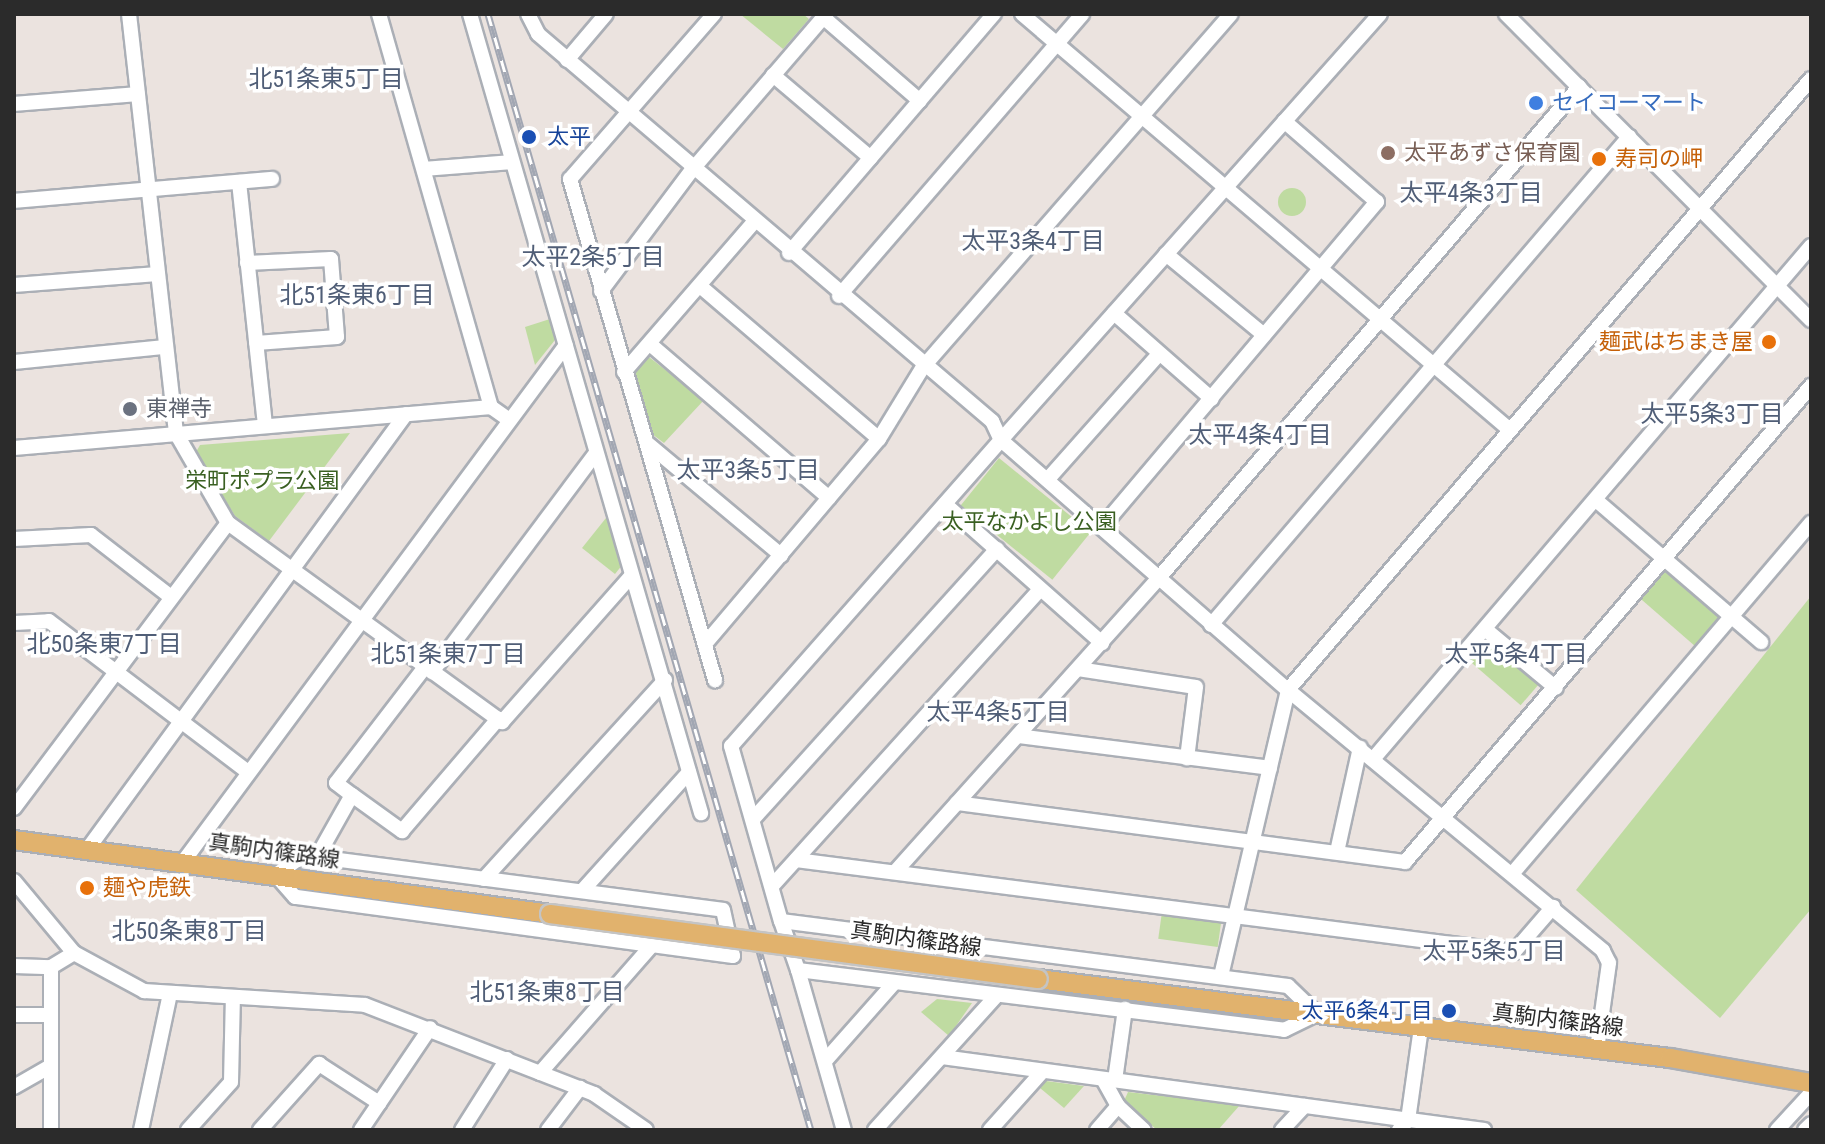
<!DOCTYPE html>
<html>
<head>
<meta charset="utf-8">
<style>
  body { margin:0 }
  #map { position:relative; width:1825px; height:1144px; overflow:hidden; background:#ebe3df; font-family:"Roboto Condensed","Noto Sans JP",sans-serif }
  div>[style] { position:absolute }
  .green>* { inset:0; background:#bfdba1; transform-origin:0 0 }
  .round { border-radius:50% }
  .roads { filter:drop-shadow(2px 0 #abafb6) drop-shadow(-2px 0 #abafb6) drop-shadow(0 2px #abafb6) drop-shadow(0 -2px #abafb6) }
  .minor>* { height:14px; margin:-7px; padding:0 7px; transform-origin:7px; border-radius:7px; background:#fff }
  .major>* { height:18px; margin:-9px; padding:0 9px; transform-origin:9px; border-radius:9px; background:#e1b26d }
  .rail>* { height:7px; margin-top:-3.5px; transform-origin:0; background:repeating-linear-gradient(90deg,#fff 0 12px,#a2a7b3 0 24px); box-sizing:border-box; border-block:2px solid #a2a7b3 }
  .bridges { filter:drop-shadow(2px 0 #c4c4c4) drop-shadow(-2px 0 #c4c4c4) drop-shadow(0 2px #c4c4c4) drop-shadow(0 -2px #c4c4c4) }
  .major-bridge>* { height:18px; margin:-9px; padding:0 9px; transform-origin:9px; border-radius:9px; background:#e1b26d }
  .dots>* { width:22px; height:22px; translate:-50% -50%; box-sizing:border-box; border:4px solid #fff; border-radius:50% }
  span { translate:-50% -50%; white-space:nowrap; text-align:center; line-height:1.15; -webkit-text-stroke:7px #fff; paint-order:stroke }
  .shop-label { font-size:22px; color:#366cbe }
  .left { translate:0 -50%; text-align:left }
  .transit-label { font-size:22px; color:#164399 }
  .right { translate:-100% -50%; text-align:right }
  .education-label { font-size:22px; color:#785e54 }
  .food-label { font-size:22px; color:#c56008 }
  .worship-label { font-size:22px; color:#5b616d }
  .park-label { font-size:22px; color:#3a6022 }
  .street-label { font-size:22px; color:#2b2b2b }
  .neighbourhood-label { font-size:24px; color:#505e77 }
  .frame { position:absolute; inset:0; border:16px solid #2b2b2b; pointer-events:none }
</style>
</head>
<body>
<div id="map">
  <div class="green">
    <div style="clip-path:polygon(740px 14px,803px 14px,809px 19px,783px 49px)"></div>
    <div class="round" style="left:1278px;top:188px;width:28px;height:28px"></div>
    <div style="clip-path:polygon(550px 319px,555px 340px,535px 365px,525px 327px)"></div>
    <div style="clip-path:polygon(649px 357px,704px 400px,664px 443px,652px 434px,636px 381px,636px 371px)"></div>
    <div style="clip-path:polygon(350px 433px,269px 541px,235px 516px,196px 452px,200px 445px)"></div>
    <div style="left:999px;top:458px;width:118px;height:61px;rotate:39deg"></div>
    <div style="clip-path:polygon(610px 513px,623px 564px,615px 574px,582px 548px)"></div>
    <div style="left:1665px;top:559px;width:88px;height:46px;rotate:41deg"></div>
    <div style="clip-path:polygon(1811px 596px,1811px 909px,1720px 1018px,1576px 890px)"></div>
    <div style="left:1489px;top:638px;width:68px;height:30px;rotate:41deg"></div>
    <div style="left:1162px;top:912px;width:60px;height:27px;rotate:8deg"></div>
    <div style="clip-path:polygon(937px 999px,972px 1003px,949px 1036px,921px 1012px)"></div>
    <div style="clip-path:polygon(1045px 1081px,1046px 1081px,1084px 1086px,1064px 1108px,1040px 1088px)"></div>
    <div style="clip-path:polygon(1128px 1092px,1240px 1105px,1218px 1130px,1157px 1130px,1124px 1101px)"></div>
  </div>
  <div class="roads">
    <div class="minor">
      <div style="left:129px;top:14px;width:422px;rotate:83.6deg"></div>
      <div style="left:176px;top:433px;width:104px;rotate:60deg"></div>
      <div style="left:228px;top:523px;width:339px;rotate:36deg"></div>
      <div style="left:502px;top:722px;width:195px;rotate:-48.5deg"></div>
      <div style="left:379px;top:14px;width:409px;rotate:74.1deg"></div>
      <div style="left:470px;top:14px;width:832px;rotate:73.87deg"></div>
      <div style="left:528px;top:14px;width:22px;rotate:63deg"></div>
      <div style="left:538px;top:34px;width:597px;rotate:40.45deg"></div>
      <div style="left:992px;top:421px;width:21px;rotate:65deg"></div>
      <div style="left:1001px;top:440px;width:408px;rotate:131.4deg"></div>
      <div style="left:731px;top:746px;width:182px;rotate:74.1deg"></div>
      <div style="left:781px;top:921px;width:52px;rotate:70.9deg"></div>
      <div style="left:798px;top:970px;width:490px;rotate:7deg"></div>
      <div style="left:1284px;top:1030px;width:37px;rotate:-26deg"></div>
      <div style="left:1317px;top:1014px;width:40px;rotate:-136deg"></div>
      <div style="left:1288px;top:986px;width:511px;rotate:-172.69deg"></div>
      <div style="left:714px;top:14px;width:219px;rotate:131.1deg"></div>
      <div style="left:570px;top:179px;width:522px;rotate:73.86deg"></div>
      <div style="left:1022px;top:14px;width:641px;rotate:40.45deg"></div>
      <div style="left:1380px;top:14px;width:570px;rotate:131.66deg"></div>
      <div style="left:1001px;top:440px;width:381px;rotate:41.1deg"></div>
      <div style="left:1288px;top:690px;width:409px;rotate:39.6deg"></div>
      <div style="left:1603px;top:951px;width:13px;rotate:63deg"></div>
      <div style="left:1609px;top:963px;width:87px;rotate:97.9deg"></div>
      <div style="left:1506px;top:14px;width:432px;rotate:45.1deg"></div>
      <div style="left:823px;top:17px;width:128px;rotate:40.9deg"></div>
      <div style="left:567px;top:60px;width:60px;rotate:-49.7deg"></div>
      <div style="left:773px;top:75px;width:128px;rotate:40.3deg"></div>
      <div style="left:14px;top:104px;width:124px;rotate:-4.6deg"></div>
      <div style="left:424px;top:169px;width:88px;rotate:-4.5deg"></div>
      <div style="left:239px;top:182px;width:245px;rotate:83.9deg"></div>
      <div style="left:14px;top:201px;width:259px;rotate:-4.9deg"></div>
      <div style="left:789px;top:253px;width:315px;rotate:-49.4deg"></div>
      <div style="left:1166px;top:254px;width:127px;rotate:39.6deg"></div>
      <div style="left:247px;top:263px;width:84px;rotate:-2.7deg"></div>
      <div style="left:331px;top:259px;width:78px;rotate:85.6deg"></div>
      <div style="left:337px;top:337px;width:81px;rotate:175.8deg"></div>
      <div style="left:14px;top:285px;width:144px;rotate:-4.4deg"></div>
      <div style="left:700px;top:286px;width:235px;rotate:40.5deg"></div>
      <div style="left:601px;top:291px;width:151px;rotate:-53.1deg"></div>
      <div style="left:692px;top:170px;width:206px;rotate:-49.3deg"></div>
      <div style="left:839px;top:296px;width:372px;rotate:-49.2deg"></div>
      <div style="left:1114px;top:313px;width:130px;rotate:41.3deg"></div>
      <div style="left:650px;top:344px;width:236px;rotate:40.7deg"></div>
      <div style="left:14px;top:362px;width:152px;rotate:-5.7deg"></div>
      <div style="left:624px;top:372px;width:197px;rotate:-49.1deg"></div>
      <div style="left:647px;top:443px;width:175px;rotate:39.9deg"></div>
      <div style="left:14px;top:448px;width:479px;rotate:-4.9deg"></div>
      <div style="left:491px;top:407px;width:19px;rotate:35deg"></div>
      <div style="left:1048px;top:479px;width:167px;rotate:-48.4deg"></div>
      <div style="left:1596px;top:500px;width:218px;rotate:40.7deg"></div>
      <div style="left:945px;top:504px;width:210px;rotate:41.5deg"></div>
      <div style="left:1102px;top:527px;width:426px;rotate:-49.8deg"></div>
      <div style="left:1377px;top:202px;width:123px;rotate:-138.9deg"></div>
      <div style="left:14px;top:539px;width:77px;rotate:-3deg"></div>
      <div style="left:91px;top:535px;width:101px;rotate:37.8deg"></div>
      <div style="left:14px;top:623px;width:35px;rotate:-3deg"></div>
      <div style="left:49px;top:621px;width:250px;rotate:37.2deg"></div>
      <div style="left:1211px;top:625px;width:643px;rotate:-49.42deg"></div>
      <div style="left:1485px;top:629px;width:92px;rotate:39.7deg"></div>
      <div style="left:705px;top:644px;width:269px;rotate:-49.7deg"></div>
      <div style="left:879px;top:439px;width:84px;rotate:-58.6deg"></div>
      <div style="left:923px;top:367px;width:468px;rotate:-48.9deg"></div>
      <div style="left:425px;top:667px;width:146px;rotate:127.5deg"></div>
      <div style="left:336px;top:783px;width:20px;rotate:37deg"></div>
      <div style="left:352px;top:795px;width:62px;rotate:35.8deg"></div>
      <div style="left:402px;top:831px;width:148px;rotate:-49.4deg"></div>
      <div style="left:1078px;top:669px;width:119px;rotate:8.7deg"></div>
      <div style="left:1196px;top:687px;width:72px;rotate:97.2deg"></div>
      <div style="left:432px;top:672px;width:272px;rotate:-53.2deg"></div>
      <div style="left:1018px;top:736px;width:254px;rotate:7.2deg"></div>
      <div style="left:1374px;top:758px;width:673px;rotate:-49.52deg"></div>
      <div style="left:957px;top:803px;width:452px;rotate:7.5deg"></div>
      <div style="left:1405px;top:862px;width:626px;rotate:-49.54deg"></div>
      <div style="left:14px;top:808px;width:356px;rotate:-53.1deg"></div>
      <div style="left:753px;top:819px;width:364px;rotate:-47.9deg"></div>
      <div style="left:87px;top:850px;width:540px;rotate:-53.81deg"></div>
      <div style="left:1337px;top:852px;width:107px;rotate:-77.6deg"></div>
      <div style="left:317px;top:857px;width:409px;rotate:7.4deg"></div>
      <div style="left:723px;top:910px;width:47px;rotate:77.7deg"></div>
      <div style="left:733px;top:956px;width:442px;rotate:-172.3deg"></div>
      <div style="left:295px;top:897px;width:29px;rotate:-131deg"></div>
      <div style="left:276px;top:875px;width:26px;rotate:-36deg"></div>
      <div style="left:297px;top:860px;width:20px;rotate:-9deg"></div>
      <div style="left:317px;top:857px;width:71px;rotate:-60.6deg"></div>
      <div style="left:796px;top:860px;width:724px;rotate:7.3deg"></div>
      <div style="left:1514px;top:952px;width:60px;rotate:-49.1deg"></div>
      <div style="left:183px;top:862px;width:643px;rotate:-53.47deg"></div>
      <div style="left:895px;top:872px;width:394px;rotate:-48.1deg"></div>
      <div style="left:1158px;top:579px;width:648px;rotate:-49.45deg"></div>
      <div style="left:1513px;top:873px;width:460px;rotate:-49.6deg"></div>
      <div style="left:484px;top:879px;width:269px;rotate:-47.7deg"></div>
      <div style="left:14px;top:881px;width:94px;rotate:50.2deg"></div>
      <div style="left:74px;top:953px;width:80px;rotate:28.5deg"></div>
      <div style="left:144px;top:991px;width:221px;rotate:3.6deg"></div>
      <div style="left:365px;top:1005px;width:246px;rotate:21.2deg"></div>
      <div style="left:594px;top:1094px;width:63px;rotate:34.7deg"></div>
      <div style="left:772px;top:886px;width:400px;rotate:-47.9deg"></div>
      <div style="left:582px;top:891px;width:160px;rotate:-48deg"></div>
      <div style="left:14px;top:966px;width:37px;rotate:2deg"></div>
      <div style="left:798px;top:970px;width:166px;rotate:74deg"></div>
      <div style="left:1221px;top:976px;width:294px;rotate:-76.8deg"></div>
      <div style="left:1288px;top:690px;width:804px;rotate:-49.44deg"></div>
      <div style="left:14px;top:1015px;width:33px"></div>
      <div style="left:942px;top:1057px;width:547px;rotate:7.67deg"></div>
      <div style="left:825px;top:1061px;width:104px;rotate:-48.5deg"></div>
      <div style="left:540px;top:1073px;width:169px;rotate:-48.8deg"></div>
      <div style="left:1103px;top:1079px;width:31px;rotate:61deg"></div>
      <div style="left:1118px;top:1106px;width:35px;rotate:43deg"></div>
      <div style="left:1115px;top:1080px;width:72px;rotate:-82deg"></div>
      <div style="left:14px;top:1087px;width:40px;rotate:-29.7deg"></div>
      <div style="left:51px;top:1130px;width:163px;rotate:-90deg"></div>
      <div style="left:51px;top:967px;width:27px;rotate:-31deg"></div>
      <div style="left:141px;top:1130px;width:140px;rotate:-78deg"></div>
      <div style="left:188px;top:1130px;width:64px;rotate:-48.1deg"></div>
      <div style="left:231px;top:1082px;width:85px;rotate:-88.7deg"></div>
      <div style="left:260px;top:1130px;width:89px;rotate:-48.2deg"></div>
      <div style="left:319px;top:1064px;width:72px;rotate:33deg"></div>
      <div style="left:361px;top:1130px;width:123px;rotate:-55.9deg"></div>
      <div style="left:462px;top:1130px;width:84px;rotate:-57.6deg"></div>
      <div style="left:548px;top:1130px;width:53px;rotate:-52.7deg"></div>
      <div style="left:875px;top:1130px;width:179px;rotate:-47.9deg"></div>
      <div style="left:990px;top:1130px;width:79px;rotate:-48.1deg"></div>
      <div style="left:1097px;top:1130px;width:32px;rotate:-49deg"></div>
      <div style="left:1282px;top:1130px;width:33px;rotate:-47deg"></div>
      <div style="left:1399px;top:1130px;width:13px;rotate:-48deg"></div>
      <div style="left:1408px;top:1120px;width:93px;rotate:-82deg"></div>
      <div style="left:1777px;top:1130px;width:50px;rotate:-47.4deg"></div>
      <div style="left:1805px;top:1130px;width:8px;rotate:-45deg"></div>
    </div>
    <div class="major">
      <div style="left:14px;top:840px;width:541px;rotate:7.86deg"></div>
      <div style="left:1038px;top:979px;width:637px;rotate:7.13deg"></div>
      <div style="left:1670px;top:1058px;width:143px;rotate:10.1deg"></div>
    </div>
  </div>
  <div class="rail">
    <div style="left:488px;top:14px;width:1162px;rotate:73.86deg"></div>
  </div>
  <div class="bridges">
    <div class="major-bridge">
      <div style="left:550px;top:914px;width:492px;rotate:7.6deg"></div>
    </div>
  </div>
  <div class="dots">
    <div style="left:1536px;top:103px;background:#3f7fe0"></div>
    <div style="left:529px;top:137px;background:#1a4fb4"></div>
    <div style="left:1388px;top:153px;background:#8d6e63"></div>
    <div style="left:1599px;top:159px;background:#e8710a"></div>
    <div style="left:1769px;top:342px;background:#e8710a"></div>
    <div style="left:130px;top:409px;background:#6b7280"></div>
    <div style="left:87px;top:888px;background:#e8710a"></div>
    <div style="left:1449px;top:1011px;background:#1a4fb4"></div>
  </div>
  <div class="shop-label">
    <span class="left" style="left:1552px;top:103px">セイコーマート</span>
  </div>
  <div class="transit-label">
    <span class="left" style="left:547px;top:137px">太平</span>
    <span class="right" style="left:1433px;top:1011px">太平6条4丁目</span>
  </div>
  <div class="education-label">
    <span class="left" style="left:1404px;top:153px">太平あずさ保育園</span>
  </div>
  <div class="food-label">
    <span class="left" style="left:1615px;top:159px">寿司の岬</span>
    <span class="right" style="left:1753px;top:342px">麺武はちまき屋</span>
    <span class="left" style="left:103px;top:888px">麺や虎鉄</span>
  </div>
  <div class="worship-label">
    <span class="left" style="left:146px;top:409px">東禅寺</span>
  </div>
  <div class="park-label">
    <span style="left:262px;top:481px">栄町ポプラ公園</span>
    <span style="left:1029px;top:522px">太平なかよし公園</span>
  </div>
  <div class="street-label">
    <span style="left:274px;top:851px;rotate:8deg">真駒内篠路線</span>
    <span style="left:916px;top:939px;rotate:8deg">真駒内篠路線</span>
    <span style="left:1558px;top:1020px;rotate:7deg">真駒内篠路線</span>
  </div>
  <div class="neighbourhood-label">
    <span style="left:326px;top:80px">北51条東5丁目</span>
    <span style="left:1471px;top:194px">太平4条3丁目</span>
    <span style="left:1033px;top:242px">太平3条4丁目</span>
    <span style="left:593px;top:258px">太平2条5丁目</span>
    <span style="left:357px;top:296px">北51条東6丁目</span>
    <span style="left:1712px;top:415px">太平5条3丁目</span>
    <span style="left:1260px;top:436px">太平4条4丁目</span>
    <span style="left:748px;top:471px">太平3条5丁目</span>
    <span style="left:104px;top:645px">北50条東7丁目</span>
    <span style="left:448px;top:655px">北51条東7丁目</span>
    <span style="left:1516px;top:655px">太平5条4丁目</span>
    <span style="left:998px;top:713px">太平4条5丁目</span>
    <span style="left:189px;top:932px">北50条東8丁目</span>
    <span style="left:1494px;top:952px">太平5条5丁目</span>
    <span style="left:547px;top:993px">北51条東8丁目</span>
  </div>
  <div class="frame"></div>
</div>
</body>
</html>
